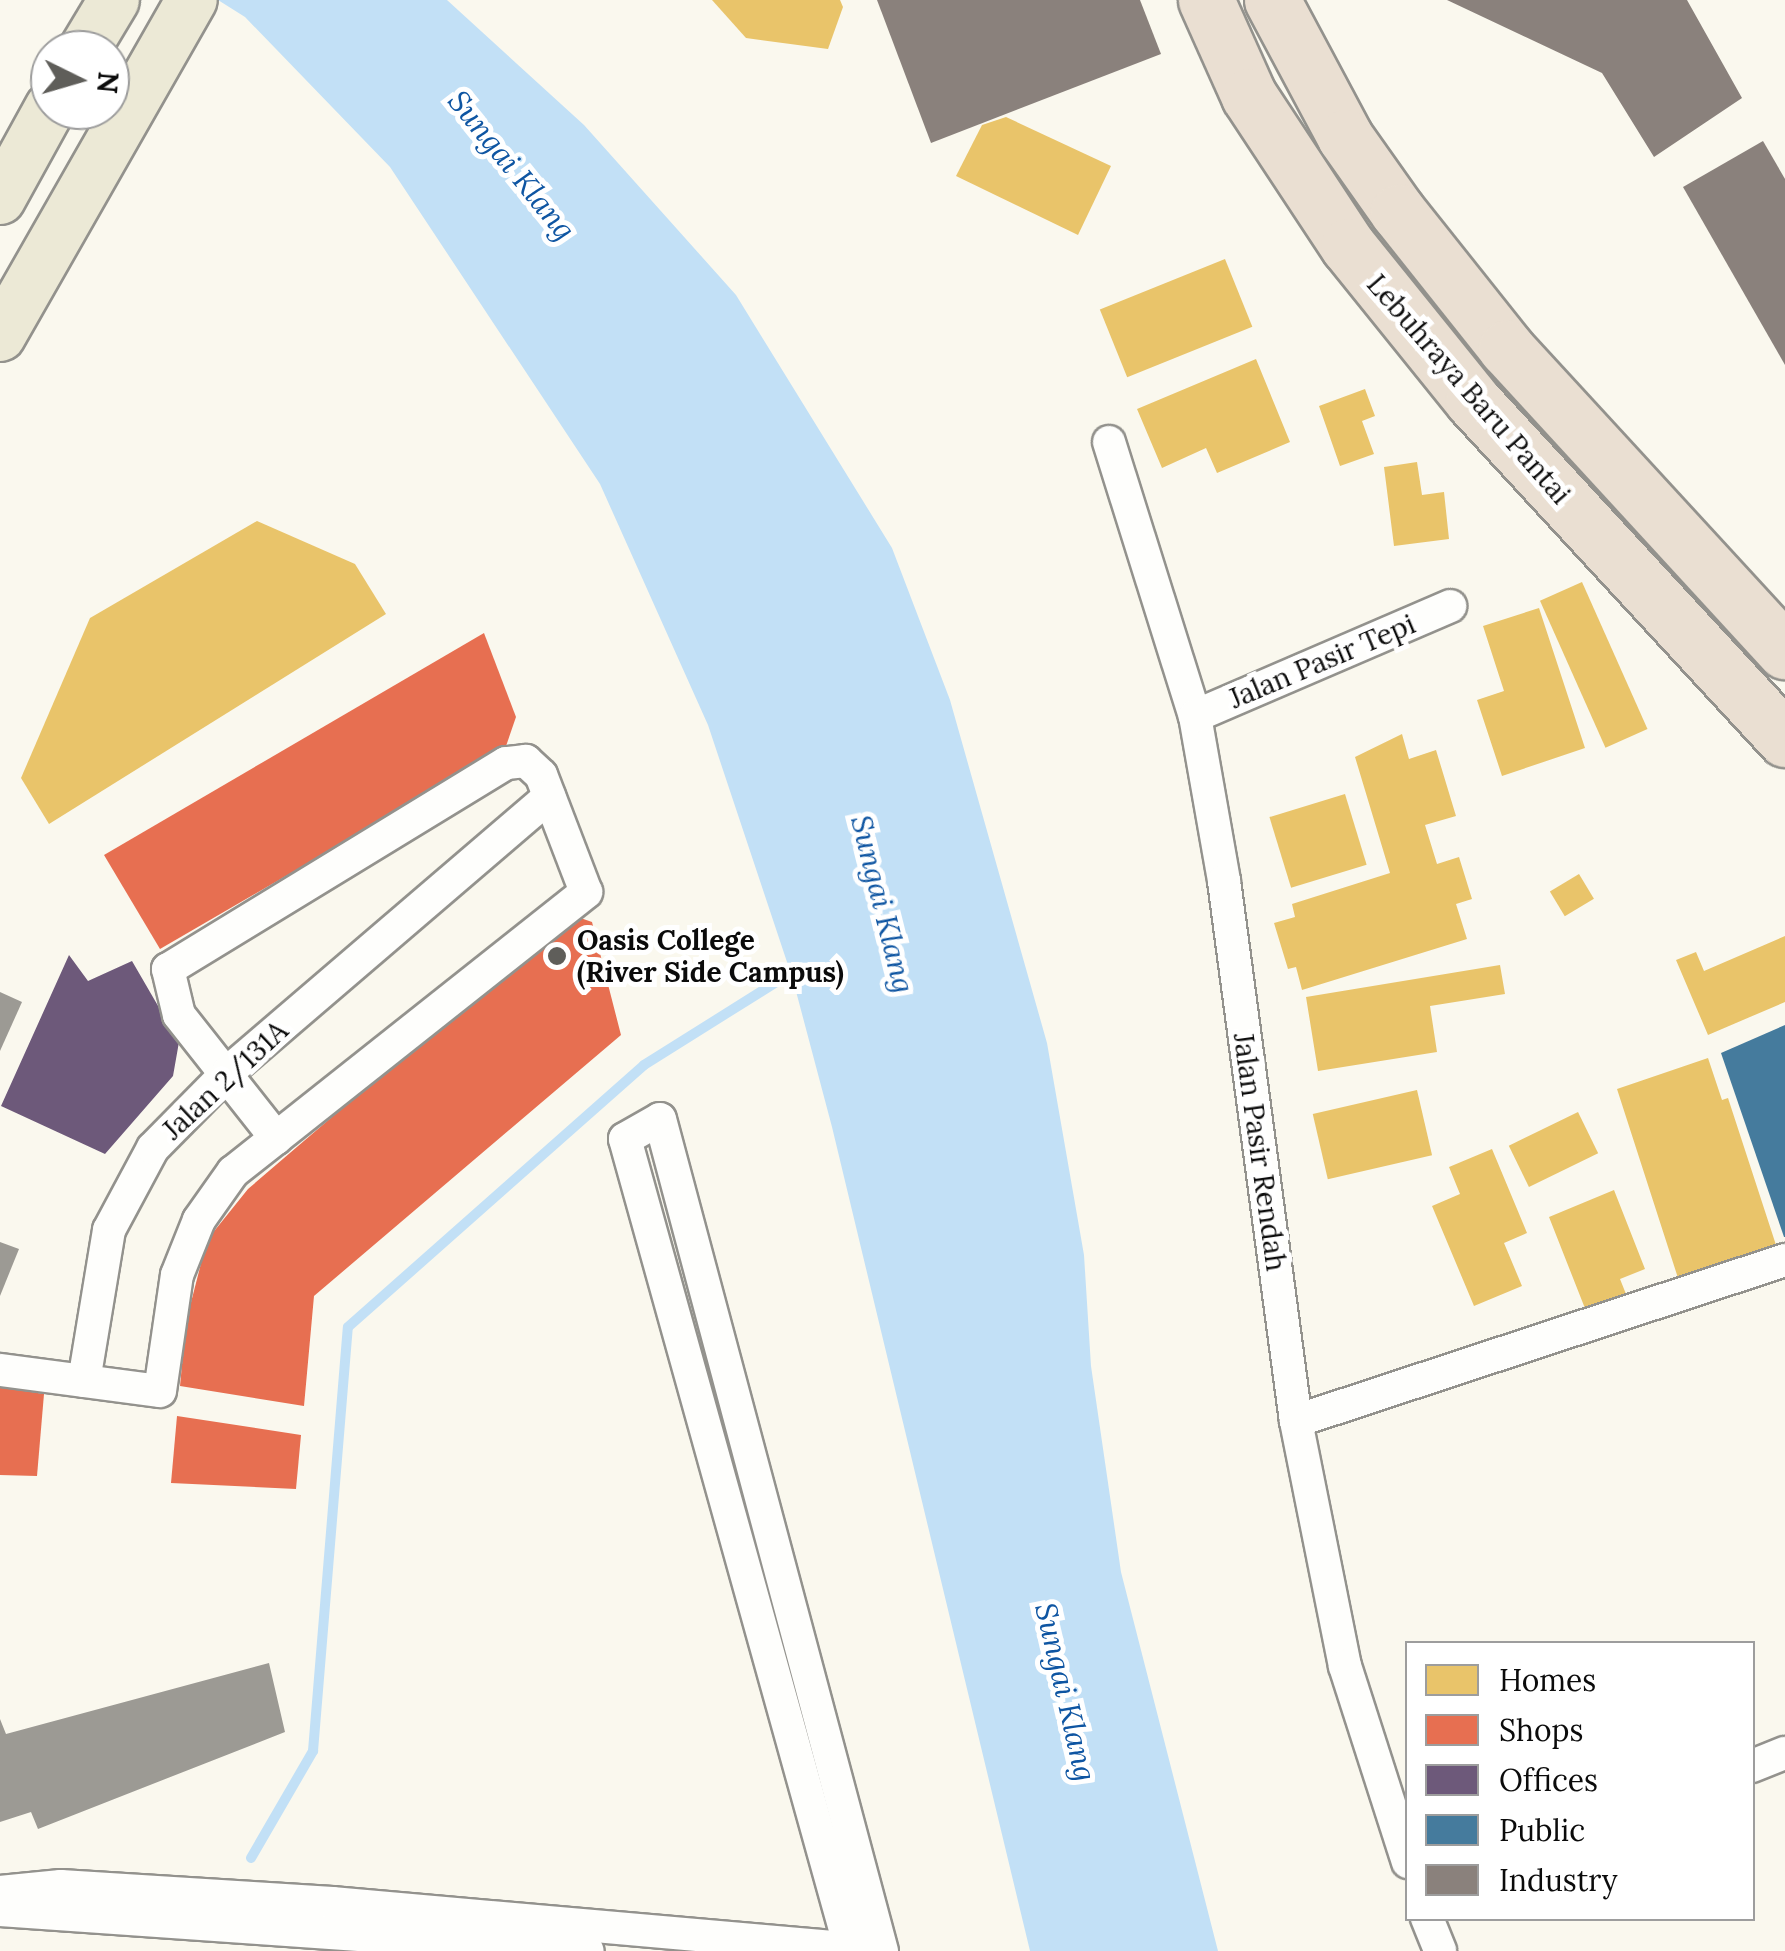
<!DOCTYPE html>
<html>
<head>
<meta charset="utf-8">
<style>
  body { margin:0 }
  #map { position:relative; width:1785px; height:1951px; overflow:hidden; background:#faf8ee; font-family:Lora,serif }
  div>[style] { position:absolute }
  .water>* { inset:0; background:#c2e0f6 }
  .homes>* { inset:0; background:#e9c46a; transform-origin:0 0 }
  .shops>* { inset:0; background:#e76f51 }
  .offices>* { inset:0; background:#6d597a }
  .public>* { inset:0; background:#457b9d }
  .industry>* { inset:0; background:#8a817c }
  .stream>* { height:10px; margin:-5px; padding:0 5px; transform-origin:5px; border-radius:5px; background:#c2e0f6 }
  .building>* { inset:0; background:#9c9a94 }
  .roads { filter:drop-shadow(2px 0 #93928d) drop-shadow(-2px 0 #93928d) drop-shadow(0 2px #93928d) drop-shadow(0 -2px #93928d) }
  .street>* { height:32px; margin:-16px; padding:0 16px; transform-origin:16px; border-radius:16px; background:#fefefc }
  .primary>* { height:50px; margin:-25px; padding:0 25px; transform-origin:25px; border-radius:25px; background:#ece9d6 }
  .highway>* { height:55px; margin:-27.5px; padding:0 27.5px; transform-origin:27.5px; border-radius:27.5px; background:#eadfd2 }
  .dots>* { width:28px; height:28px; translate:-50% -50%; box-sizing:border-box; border:5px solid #fff; border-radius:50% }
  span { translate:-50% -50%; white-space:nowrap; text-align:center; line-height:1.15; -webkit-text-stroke:10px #fff; paint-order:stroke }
  .street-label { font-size:28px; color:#0b0b0b }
  .poi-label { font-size:28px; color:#0b0b0b; font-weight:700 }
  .left { translate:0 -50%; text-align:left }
  .water-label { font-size:30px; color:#0e55a2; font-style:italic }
  .legend { position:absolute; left:1405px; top:1641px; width:350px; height:280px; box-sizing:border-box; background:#fff; border:2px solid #9d9d9d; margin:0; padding:12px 18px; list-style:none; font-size:30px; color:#0b0b0b }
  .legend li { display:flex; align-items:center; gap:20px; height:50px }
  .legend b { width:50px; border:2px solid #9d9d9d }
  .north { position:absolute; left:30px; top:30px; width:100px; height:100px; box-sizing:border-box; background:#fff; border:2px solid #9d9d9d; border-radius:50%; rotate:95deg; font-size:28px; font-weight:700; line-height:40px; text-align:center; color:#0b0b0b }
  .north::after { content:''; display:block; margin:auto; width:35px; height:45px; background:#5f5e5a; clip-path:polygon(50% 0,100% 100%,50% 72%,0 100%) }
</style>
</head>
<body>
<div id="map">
  <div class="water">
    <div style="clip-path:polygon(218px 0,447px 0,584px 125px,736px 295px,892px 548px,950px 700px,1047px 1043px,1084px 1255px,1091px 1366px,1121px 1572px,1218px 1951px,1030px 1951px,832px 1127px,793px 980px,708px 725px,600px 484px,390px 167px,245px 17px)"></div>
  </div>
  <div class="homes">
    <div style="clip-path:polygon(712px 0,840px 0,843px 7px,828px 49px,746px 38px)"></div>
    <div style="clip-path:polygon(1006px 117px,1111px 166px,1078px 235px,956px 176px,982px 125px)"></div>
    <div style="left:1225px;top:259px;width:73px;height:135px;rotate:68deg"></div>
    <div style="clip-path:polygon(1256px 359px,1290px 442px,1217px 473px,1206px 448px,1162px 468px,1137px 409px)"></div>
    <div style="clip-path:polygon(1365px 389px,1375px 416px,1362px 421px,1374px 454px,1340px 466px,1319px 406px)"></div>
    <div style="clip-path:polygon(1417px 462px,1422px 495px,1444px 492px,1449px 539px,1394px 546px,1384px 467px)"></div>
    <div style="clip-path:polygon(257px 521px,355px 564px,386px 614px,49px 824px,21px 778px,90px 618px)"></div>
    <div style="left:1582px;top:582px;width:161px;height:46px;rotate:66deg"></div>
    <div style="clip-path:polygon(1539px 608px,1585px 748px,1502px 776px,1477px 700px,1504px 691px,1483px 626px)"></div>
    <div style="clip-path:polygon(1402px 734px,1409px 759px,1436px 750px,1456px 816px,1425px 825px,1437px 864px,1459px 857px,1472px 899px,1456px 904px,1467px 939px,1302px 990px,1296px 967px,1288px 969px,1274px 923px,1295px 917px,1292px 904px,1390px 873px,1355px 757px)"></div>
    <div style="left:1345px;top:794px;width:74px;height:79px;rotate:73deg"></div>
    <div style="left:1579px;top:874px;width:29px;height:34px;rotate:59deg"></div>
    <div style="clip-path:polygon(1785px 936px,1785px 1002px,1708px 1035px,1676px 960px,1696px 952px,1704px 971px)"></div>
    <div style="clip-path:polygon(1500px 965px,1505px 994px,1430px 1006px,1437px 1052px,1318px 1071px,1306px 997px)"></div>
    <div style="clip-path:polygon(1708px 1058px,1722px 1100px,1728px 1098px,1776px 1245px,1678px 1278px,1617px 1089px)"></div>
    <div style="left:1417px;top:1090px;width:67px;height:107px;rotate:77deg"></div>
    <div style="left:1578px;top:1112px;width:46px;height:77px;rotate:64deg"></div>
    <div style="clip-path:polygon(1492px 1149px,1527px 1233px,1504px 1243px,1522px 1286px,1474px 1306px,1432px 1206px,1460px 1194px,1449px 1167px)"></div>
    <div style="clip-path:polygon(1614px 1190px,1645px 1269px,1620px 1279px,1628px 1299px,1588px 1316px,1549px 1217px)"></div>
  </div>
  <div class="shops">
    <div style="clip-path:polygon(484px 633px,516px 717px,505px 749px,160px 949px,104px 855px)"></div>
    <div style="clip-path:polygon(569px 914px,592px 922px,621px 1035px,314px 1296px,304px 1406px,180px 1386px,186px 1322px,207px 1240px,248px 1189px)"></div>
    <div style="clip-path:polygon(0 1387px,44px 1394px,37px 1476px,0 1475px)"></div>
    <div style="clip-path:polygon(177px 1416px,301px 1435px,296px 1489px,171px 1483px)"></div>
  </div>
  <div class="offices">
    <div style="clip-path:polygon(69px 955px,88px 981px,132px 961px,179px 1042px,173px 1076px,105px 1154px,1px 1106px)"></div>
  </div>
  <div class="public">
    <div style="clip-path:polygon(1785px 1025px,1785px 1237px,1784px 1237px,1721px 1053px)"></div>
  </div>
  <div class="industry">
    <div style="clip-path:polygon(877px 0,1140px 0,1161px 54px,931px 143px)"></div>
    <div style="clip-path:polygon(1447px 0,1687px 0,1742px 98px,1654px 157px,1602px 73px)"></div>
    <div style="clip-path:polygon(1763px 141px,1785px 179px,1785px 365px,1683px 187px)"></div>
  </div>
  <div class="stream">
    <div style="left:251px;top:1858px;width:124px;rotate:-59.9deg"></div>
    <div style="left:313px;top:1751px;width:425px;rotate:-85.3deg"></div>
    <div style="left:348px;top:1327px;width:395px;rotate:-41.5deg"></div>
    <div style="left:644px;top:1065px;width:184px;rotate:-32.1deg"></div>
  </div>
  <div class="building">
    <div style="clip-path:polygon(0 992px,22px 1002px,0 1051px)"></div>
    <div style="clip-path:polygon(0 1242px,19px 1249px,0 1296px)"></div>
    <div style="clip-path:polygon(269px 1663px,285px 1732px,38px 1829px,31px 1812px,0 1822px,0 1719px,6px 1734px)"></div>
  </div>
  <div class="roads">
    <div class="street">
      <div style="left:1109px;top:442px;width:287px;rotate:72.6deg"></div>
      <div style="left:1195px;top:716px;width:168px;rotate:80deg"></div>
      <div style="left:1224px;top:881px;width:545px;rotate:82.41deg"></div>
      <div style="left:1296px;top:1421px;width:250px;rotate:78.7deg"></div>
      <div style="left:1345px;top:1666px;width:206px;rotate:72.2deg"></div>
      <div style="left:1195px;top:716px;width:278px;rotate:-23.3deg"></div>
      <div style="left:0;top:1370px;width:161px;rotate:7.5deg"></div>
      <div style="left:160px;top:1391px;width:117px;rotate:-81.7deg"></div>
      <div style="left:177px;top:1275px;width:59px;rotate:-68.2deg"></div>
      <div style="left:199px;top:1220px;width:59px;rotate:-54.7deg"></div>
      <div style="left:233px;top:1172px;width:55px;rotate:-38.3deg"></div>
      <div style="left:276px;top:1138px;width:396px;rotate:-38.4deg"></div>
      <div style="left:586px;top:892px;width:125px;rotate:-111deg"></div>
      <div style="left:541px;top:775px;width:21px;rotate:-137deg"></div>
      <div style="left:526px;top:761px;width:20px;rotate:174deg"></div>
      <div style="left:506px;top:763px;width:396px;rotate:148.6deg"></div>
      <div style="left:168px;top:969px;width:47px;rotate:76.6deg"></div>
      <div style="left:179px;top:1015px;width:157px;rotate:51.7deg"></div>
      <div style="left:84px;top:1381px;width:153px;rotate:-80.6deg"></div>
      <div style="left:109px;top:1230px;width:93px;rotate:-61.8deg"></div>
      <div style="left:153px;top:1148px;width:107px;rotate:-45.4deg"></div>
      <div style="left:228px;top:1072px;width:423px;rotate:-40.6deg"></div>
      <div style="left:1296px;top:1421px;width:515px;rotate:-18.22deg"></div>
      <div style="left:1752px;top:1766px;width:35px;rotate:-22deg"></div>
      <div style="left:0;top:1892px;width:61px;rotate:-5.6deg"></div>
      <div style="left:61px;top:1886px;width:272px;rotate:3.6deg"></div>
      <div style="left:332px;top:1903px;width:537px;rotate:5.02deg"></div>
      <div style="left:0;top:1910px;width:589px;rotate:3.99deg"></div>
      <div style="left:1427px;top:1918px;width:35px;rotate:68deg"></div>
      <div style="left:851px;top:1951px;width:843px;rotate:-105.55deg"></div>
      <div style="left:625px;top:1139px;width:40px;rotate:-29.7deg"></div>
      <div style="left:660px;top:1119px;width:861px;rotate:75.06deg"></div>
    </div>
    <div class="primary">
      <div style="left:84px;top:50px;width:58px;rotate:-59deg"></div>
      <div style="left:0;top:199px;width:104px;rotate:-61.2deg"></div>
      <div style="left:0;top:336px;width:387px;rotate:-60.3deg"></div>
    </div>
    <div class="highway">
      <div style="left:1206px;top:0;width:105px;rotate:65.9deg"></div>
      <div style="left:1249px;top:96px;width:180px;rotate:56.6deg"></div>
      <div style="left:1348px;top:246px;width:199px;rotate:51.1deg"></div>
      <div style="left:1473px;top:401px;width:460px;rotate:47.3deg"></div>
      <div style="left:1272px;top:0;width:155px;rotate:61.9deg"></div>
      <div style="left:1345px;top:137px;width:92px;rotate:54.8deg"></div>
      <div style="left:1398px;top:212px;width:174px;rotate:51.5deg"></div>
      <div style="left:1506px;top:348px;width:412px;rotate:47.4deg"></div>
    </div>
  </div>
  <div class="dots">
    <div style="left:557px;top:956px;background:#5f5e5a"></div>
  </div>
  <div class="street-label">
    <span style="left:1469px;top:389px;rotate:49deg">Lebuhraya Baru Pantai</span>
    <span style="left:1322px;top:661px;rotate:-23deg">Jalan Pasir Tepi</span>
    <span style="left:225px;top:1080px;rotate:-43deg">Jalan 2/131A</span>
    <span style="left:1260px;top:1152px;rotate:82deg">Jalan Pasir Rendah</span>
  </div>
  <div class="poi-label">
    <span class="left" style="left:577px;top:956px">Oasis College<br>(River Side Campus)</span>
  </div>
  <div class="water-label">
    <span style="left:512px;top:165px;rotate:51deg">Sungai Klang</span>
    <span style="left:883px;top:904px;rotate:76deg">Sungai Klang</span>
    <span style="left:1066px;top:1692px;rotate:77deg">Sungai Klang</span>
  </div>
  <ul class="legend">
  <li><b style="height:28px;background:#e9c46a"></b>Homes</li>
  <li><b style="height:28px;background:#e76f51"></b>Shops</li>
  <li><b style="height:28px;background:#6d597a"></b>Offices</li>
  <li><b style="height:28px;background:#457b9d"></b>Public</li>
  <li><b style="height:28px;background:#8a817c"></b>Industry</li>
  </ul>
  <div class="north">N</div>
</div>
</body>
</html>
